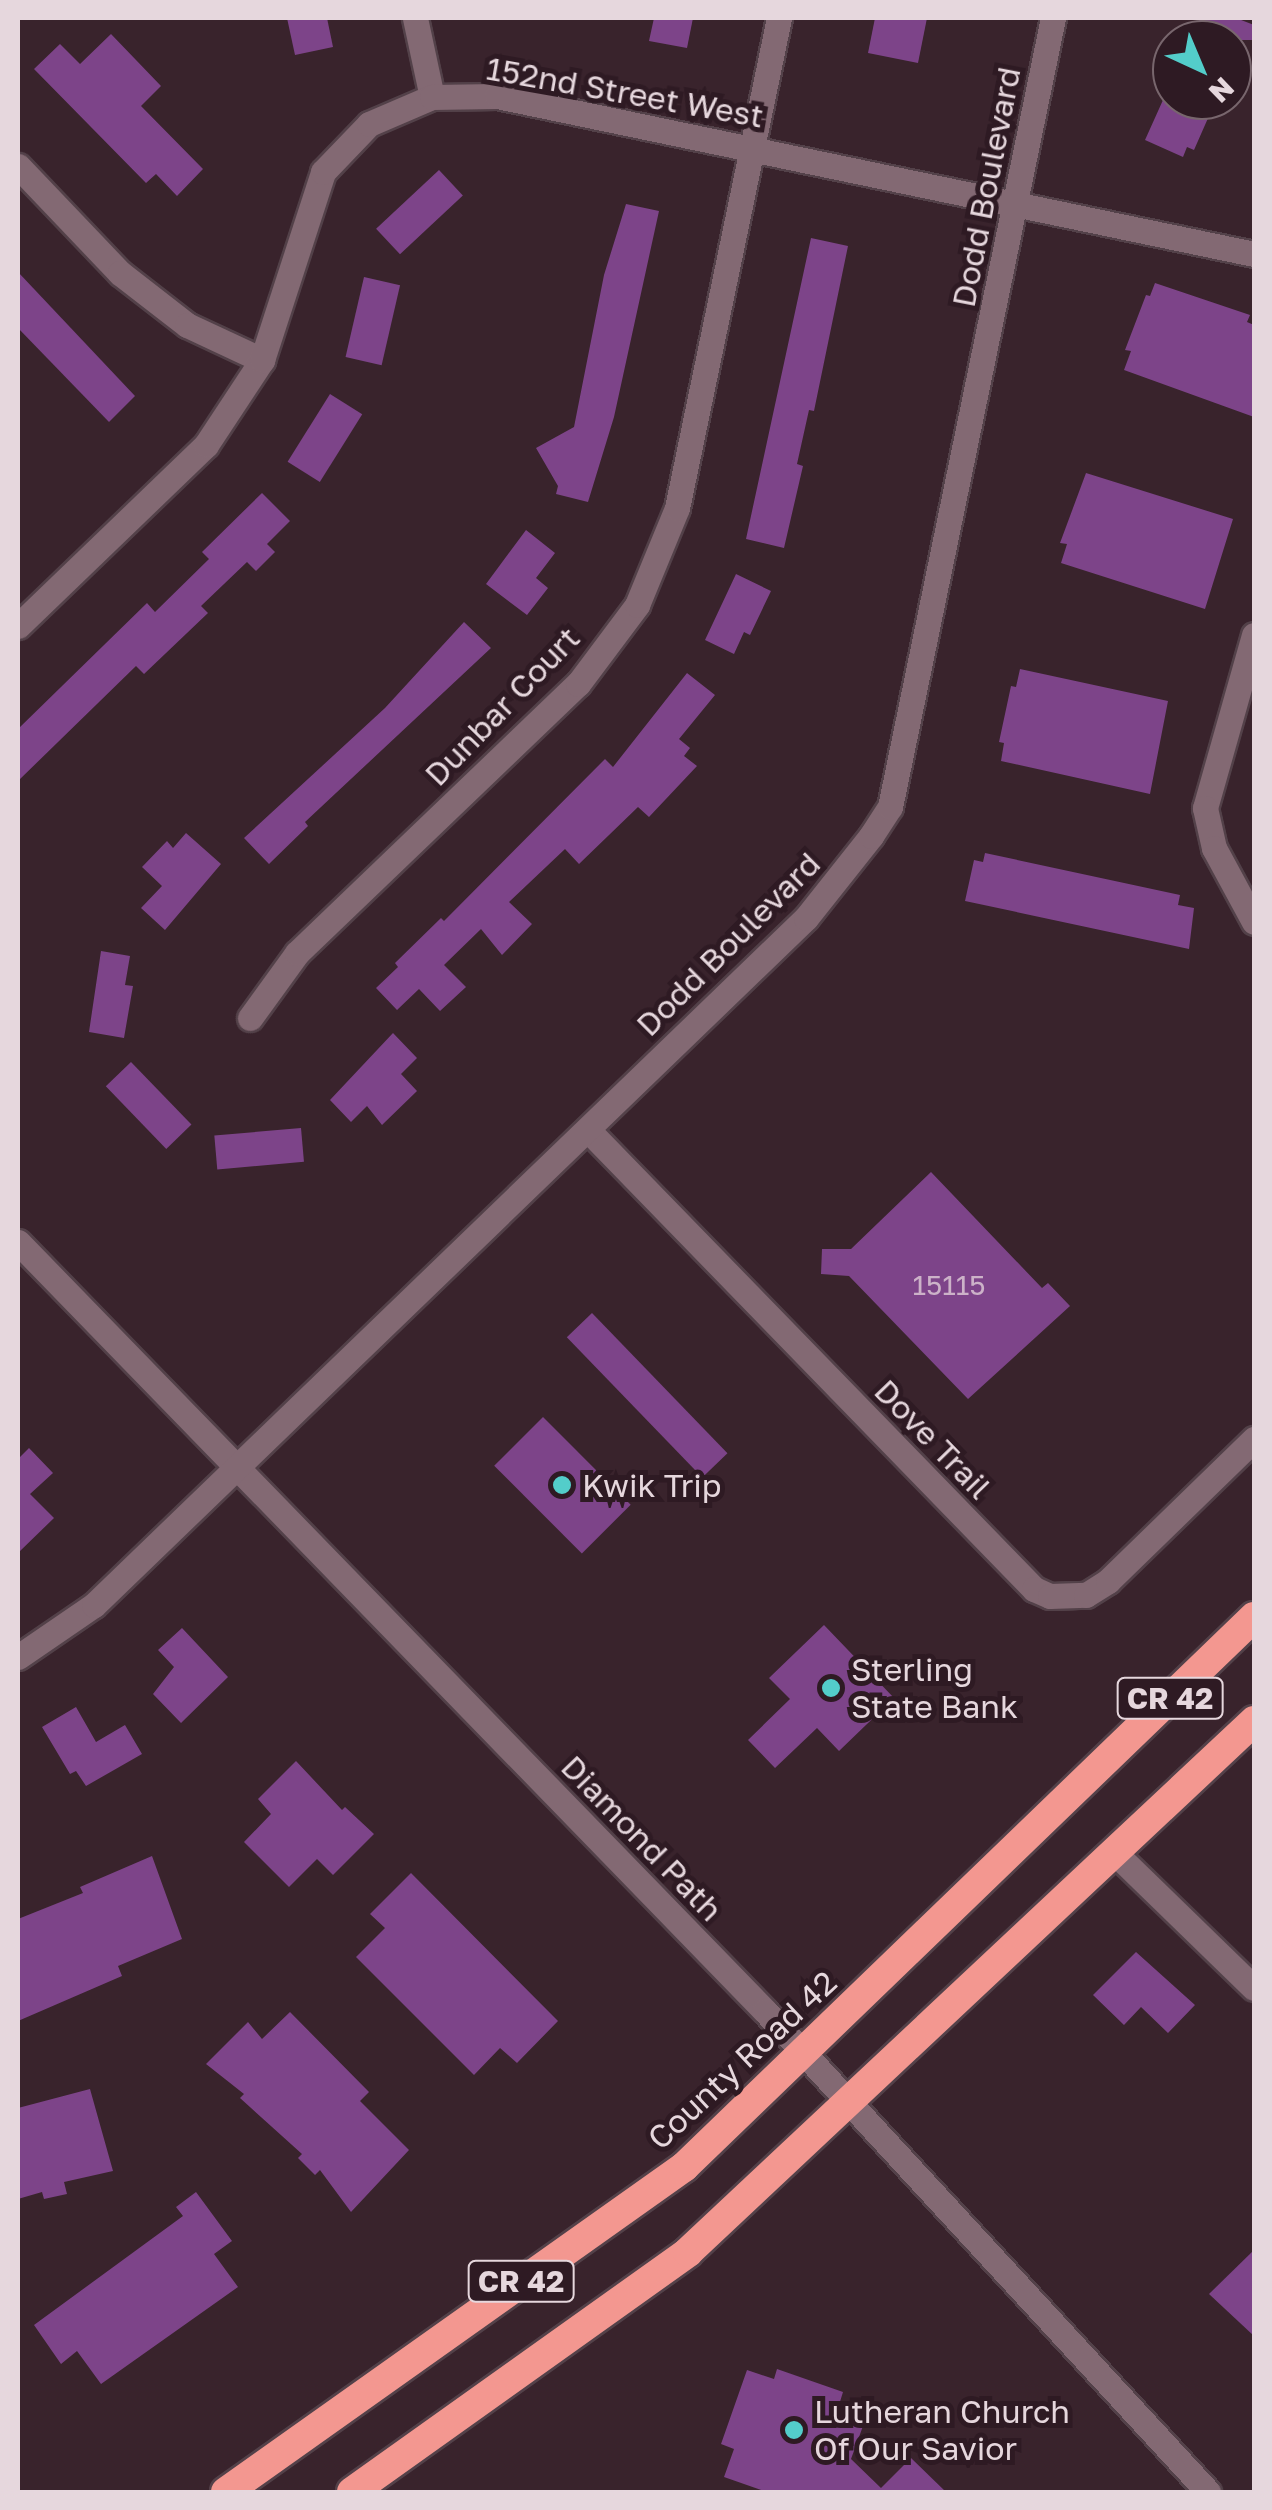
<!DOCTYPE html>
<html>
<head>
<meta charset="utf-8">
<style>
  body { margin:0 }
  #map { position:relative; width:1272px; height:2510px; overflow:hidden; background:#39232c; font-family:"Golos Text",sans-serif }
  div>[style] { position:absolute }
  .building>* { inset:0; background:#7d4489; transform-origin:0 0 }
  .roads { filter:drop-shadow(2px 0 #534149) drop-shadow(-2px 0 #534149) drop-shadow(0 2px #534149) drop-shadow(0 -2px #534149) }
  .minor>* { height:25px; margin:-12.5px; padding:0 12.5px; transform-origin:12.5px; border-radius:12.5px; background:#836973 }
  .highway>* { height:30px; margin:-15px; padding:0 15px; transform-origin:15px; border-radius:15px; background:#f39790 }
  .dots>* { width:28px; height:28px; translate:-50% -50%; box-sizing:border-box; border:5px solid #2e1a23; border-radius:50% }
  span { translate:-50% -50%; white-space:nowrap; text-align:center; line-height:1.15; -webkit-text-stroke:10px #2e1a23; paint-order:stroke }
  .number-label { font-size:28px; color:#ccb2c8 }
  .number-label span { -webkit-text-stroke-width:0 }
  .shield-label span { padding:2px 8px; background:#2e1a23; border:2px solid; border-radius:8px; -webkit-text-stroke-width:0 }
  .shield-label { font-size:30px; color:#e6d7dd; font-weight:700 }
  .street-label { font-size:32px; color:#e6d7dd }
  .poi-label { font-size:32px; color:#e6d7dd }
  .left { translate:0 -50%; text-align:left }
  .frame { position:absolute; inset:0; border:20px solid #e6d7dd; pointer-events:none }
  .north { position:absolute; left:1152px; top:20px; width:100px; height:100px; box-sizing:border-box; background:#2e1a23; border:2px solid #78666d; border-radius:50%; rotate:136deg; font-size:28px; font-weight:700; line-height:40px; text-align:center; color:#e6d7dd }
  .north::after { content:''; display:block; margin:auto; width:35px; height:45px; background:#53cdca; clip-path:polygon(50% 0,100% 100%,50% 72%,0 100%) }
</style>
</head>
<body>
<div id="map">
  <div class="building">
    <div style="clip-path:polygon(287px 18px,327px 18px,333px 47px,295px 55px)"></div>
    <div style="clip-path:polygon(654px 18px,693px 18px,687px 48px,649px 41px)"></div>
    <div style="clip-path:polygon(875px 18px,927px 18px,918px 63px,868px 53px)"></div>
    <div style="clip-path:polygon(1200px 18px,1236px 18px,1254px 25px,1254px 40px,1190px 40px)"></div>
    <div style="clip-path:polygon(111px 34px,161px 86px,141px 106px,203px 169px,177px 196px,156px 174px,146px 183px,34px 69px,60px 44px,80px 64px)"></div>
    <div style="clip-path:polygon(1163px 100px,1216px 100px,1194px 150px,1187px 147px,1183px 157px,1145px 140px)"></div>
    <div style="left:439px;top:170px;width:35px;height:86px;rotate:47deg"></div>
    <div style="clip-path:polygon(626px 204px,659px 211px,614px 417px,588px 502px,556px 494px,558px 486px,536px 448px,574px 427px,604px 275px)"></div>
    <div style="clip-path:polygon(811px 238px,848px 246px,814px 411px,809px 410px,797px 464px,803px 466px,784px 548px,746px 539px)"></div>
    <div style="clip-path:polygon(18px 272px,135px 396px,109px 422px,18px 328px)"></div>
    <div style="left:364px;top:277px;width:37px;height:82px;rotate:13deg"></div>
    <div style="clip-path:polygon(1155px 283px,1250px 315px,1247px 322px,1254px 325px,1254px 417px,1124px 370px,1131px 351px,1125px 350px,1146px 295px,1150px 296px)"></div>
    <div style="left:330px;top:394px;width:38px;height:80px;rotate:32deg"></div>
    <div style="clip-path:polygon(1086px 473px,1233px 519px,1205px 609px,1061px 563px,1067px 544px,1060px 543px)"></div>
    <div style="clip-path:polygon(262px 493px,290px 521px,267px 544px,275px 552px,256px 571px,247px 562px,201px 606px,208px 613px,144px 674px,136px 666px,18px 781px,18px 729px,147px 603px,155px 612px,209px 559px,202px 552px)"></div>
    <div style="clip-path:polygon(526px 530px,555px 553px,536px 578px,548px 588px,527px 615px,486px 584px)"></div>
    <div style="clip-path:polygon(736px 574px,771px 591px,750px 635px,744px 632px,734px 654px,705px 640px)"></div>
    <div style="clip-path:polygon(464px 622px,491px 648px,305px 822px,308px 826px,269px 864px,244px 838px,385px 708px)"></div>
    <div style="clip-path:polygon(1020px 669px,1168px 701px,1150px 794px,1001px 761px,1004px 743px,999px 742px,1011px 686px,1016px 687px)"></div>
    <div style="clip-path:polygon(687px 673px,715px 695px,679px 739px,690px 748px,684px 756px,697px 766px,649px 817px,638px 807px,579px 864px,565px 849px,509px 902px,532px 924px,502px 955px,481px 929px,444px 965px,466px 987px,440px 1011px,419px 989px,397px 1010px,376px 988px,398px 967px,395px 963px,441px 918px,444px 921px,605px 759px,613px 767px)"></div>
    <div style="clip-path:polygon(186px 833px,221px 864px,165px 930px,141px 908px,162px 886px,142px 867px,167px 841px,173px 848px)"></div>
    <div style="clip-path:polygon(985px 853px,1180px 895px,1178px 905px,1194px 908px,1189px 949px,965px 901px,974px 860px,983px 862px)"></div>
    <div style="clip-path:polygon(101px 951px,130px 956px,125px 985px,133px 986px,124px 1038px,89px 1032px)"></div>
    <div style="clip-path:polygon(393px 1033px,417px 1058px,401px 1074px,417px 1091px,382px 1125px,367px 1106px,351px 1122px,330px 1100px)"></div>
    <div style="left:131px;top:1062px;width:87px;height:35px;rotate:46deg"></div>
    <div style="left:301px;top:1128px;width:34px;height:87px;rotate:85deg"></div>
    <div style="clip-path:polygon(931px 1172px,1042px 1288px,1048px 1283px,1070px 1306px,968px 1399px,849px 1276px,821px 1274px,822px 1249px,851px 1249px)"></div>
    <div style="left:592px;top:1313px;width:195px;height:35px;rotate:46deg"></div>
    <div style="left:543px;top:1417px;width:124px;height:69px;rotate:45deg"></div>
    <div style="clip-path:polygon(29px 1448px,53px 1473px,30px 1494px,54px 1518px,18px 1553px,18px 1459px)"></div>
    <div style="clip-path:polygon(824px 1625px,894px 1698px,839px 1751px,817px 1728px,775px 1768px,748px 1740px,790px 1699px,769px 1678px)"></div>
    <div style="clip-path:polygon(182px 1628px,228px 1677px,181px 1723px,153px 1694px,174px 1667px,158px 1650px)"></div>
    <div style="clip-path:polygon(76px 1707px,96px 1742px,125px 1725px,142px 1754px,86px 1786px,76px 1771px,70px 1774px,42px 1727px)"></div>
    <div style="clip-path:polygon(296px 1761px,342px 1810px,345px 1807px,374px 1834px,333px 1875px,317px 1859px,289px 1887px,244px 1842px,271px 1814px,258px 1799px)"></div>
    <div style="clip-path:polygon(152px 1856px,182px 1939px,118px 1966px,122px 1976px,18px 2021px,18px 1919px,83px 1893px,80px 1887px)"></div>
    <div style="clip-path:polygon(411px 1873px,558px 2021px,517px 2063px,500px 2048px,474px 2075px,356px 1957px,385px 1928px,370px 1914px)"></div>
    <div style="clip-path:polygon(1136px 1952px,1195px 2005px,1168px 2033px,1141px 2007px,1124px 2025px,1093px 1995px)"></div>
    <div style="clip-path:polygon(290px 2012px,369px 2092px,360px 2101px,409px 2150px,351px 2212px,320px 2170px,315px 2175px,298px 2158px,302px 2154px,240px 2098px,244px 2094px,206px 2064px,248px 2022px,262px 2039px)"></div>
    <div style="clip-path:polygon(90px 2089px,113px 2171px,64px 2182px,67px 2194px,44px 2199px,42px 2192px,18px 2199px,18px 2108px)"></div>
    <div style="clip-path:polygon(196px 2192px,232px 2241px,214px 2254px,238px 2287px,101px 2384px,77px 2351px,61px 2364px,34px 2325px,183px 2216px,176px 2207px)"></div>
    <div style="clip-path:polygon(1254px 2250px,1254px 2336px,1209px 2294px)"></div>
    <div style="clip-path:polygon(777px 2369px,843px 2392px,839px 2405px,867px 2415px,851px 2459px,881px 2488px,911px 2458px,946px 2492px,767px 2492px,724px 2477px,734px 2449px,721px 2444px,747px 2370px,774px 2379px)"></div>
  </div>
  <div class="roads">
    <div class="minor">
      <div style="left:415px;top:18px;width:81px;rotate:77.9deg"></div>
      <div style="left:18px;top:166px;width:148px;rotate:46.4deg"></div>
      <div style="left:120px;top:273px;width:85px;rotate:37.8deg"></div>
      <div style="left:187px;top:325px;width:83px;rotate:25deg"></div>
      <div style="left:18px;top:626px;width:261px;rotate:-43.9deg"></div>
      <div style="left:206px;top:445px;width:102px;rotate:-56.6deg"></div>
      <div style="left:262px;top:360px;width:198px;rotate:-72deg"></div>
      <div style="left:323px;top:172px;width:66px;rotate:-46.2deg"></div>
      <div style="left:369px;top:124px;width:69px;rotate:-23.2deg"></div>
      <div style="left:432px;top:97px;width:65px;rotate:-0.9deg"></div>
      <div style="left:497px;top:96px;width:773px;rotate:11.79deg"></div>
      <div style="left:1254px;top:635px;width:180px;rotate:105.8deg"></div>
      <div style="left:1205px;top:808px;width:41px;rotate:77.3deg"></div>
      <div style="left:1214px;top:848px;width:84px;rotate:61.6deg"></div>
      <div style="left:250px;top:1018px;width:80px;rotate:-54.1deg"></div>
      <div style="left:297px;top:953px;width:389px;rotate:-43.8deg"></div>
      <div style="left:578px;top:684px;width:99px;rotate:-53.2deg"></div>
      <div style="left:637px;top:605px;width:105px;rotate:-67.6deg"></div>
      <div style="left:677px;top:508px;width:501px;rotate:-78.24deg"></div>
      <div style="left:588px;top:1130px;width:640px;rotate:45.82deg"></div>
      <div style="left:1034px;top:1589px;width:17px;rotate:24deg"></div>
      <div style="left:1050px;top:1596px;width:36px;rotate:-2deg"></div>
      <div style="left:1086px;top:1595px;width:26px;rotate:-32deg"></div>
      <div style="left:1108px;top:1581px;width:204px;rotate:-44.2deg"></div>
      <div style="left:18px;top:1242px;width:1072px;rotate:45.83deg"></div>
      <div style="left:765px;top:2011px;width:654px;rotate:47.35deg"></div>
      <div style="left:18px;top:1657px;width:92px;rotate:-34.4deg"></div>
      <div style="left:94px;top:1605px;width:989px;rotate:-43.98deg"></div>
      <div style="left:806px;top:918px;width:105px;rotate:-51.6deg"></div>
      <div style="left:871px;top:836px;width:35px;rotate:-57deg"></div>
      <div style="left:890px;top:807px;width:806px;rotate:-78.33deg"></div>
      <div style="left:1116px;top:1854px;width:192px;rotate:44.2deg"></div>
    </div>
    <div class="highway">
      <div style="left:226px;top:2492px;width:562px;rotate:-35.36deg"></div>
      <div style="left:684px;top:2167px;width:792px;rotate:-43.98deg"></div>
      <div style="left:352px;top:2492px;width:413px;rotate:-35.5deg"></div>
      <div style="left:688px;top:2252px;width:776px;rotate:-43.17deg"></div>
    </div>
  </div>
  <div class="dots">
    <div style="left:562px;top:1485px;background:#53cdca"></div>
    <div style="left:831px;top:1688px;background:#53cdca"></div>
    <div style="left:794px;top:2430px;background:#53cdca"></div>
  </div>
  <div class="number-label">
    <span style="left:949px;top:1285px">15115</span>
  </div>
  <div class="shield-label">
    <span style="left:1170px;top:1698px">CR 42</span>
    <span style="left:521px;top:2281px">CR 42</span>
  </div>
  <div class="street-label">
    <span style="left:625px;top:92px;rotate:10deg">152nd Street West</span>
    <span style="left:986px;top:187px;rotate:-79deg">Dodd Boulevard</span>
    <span style="left:502px;top:706px;rotate:-46deg">Dunbar Court</span>
    <span style="left:728px;top:944px;rotate:-45deg">Dodd Boulevard</span>
    <span style="left:933px;top:1439px;rotate:46deg">Dove Trail</span>
    <span style="left:642px;top:1838px;rotate:46deg">Diamond Path</span>
    <span style="left:742px;top:2060px;rotate:-43deg">County Road 42</span>
  </div>
  <div class="poi-label">
    <span class="left" style="left:582px;top:1485px">Kwik Trip</span>
    <span class="left" style="left:851px;top:1688px">Sterling<br>State Bank</span>
    <span class="left" style="left:814px;top:2430px">Lutheran Church<br>Of Our Savior</span>
  </div>
  <div class="frame"></div>
  <div class="north">N</div>
</div>
</body>
</html>
